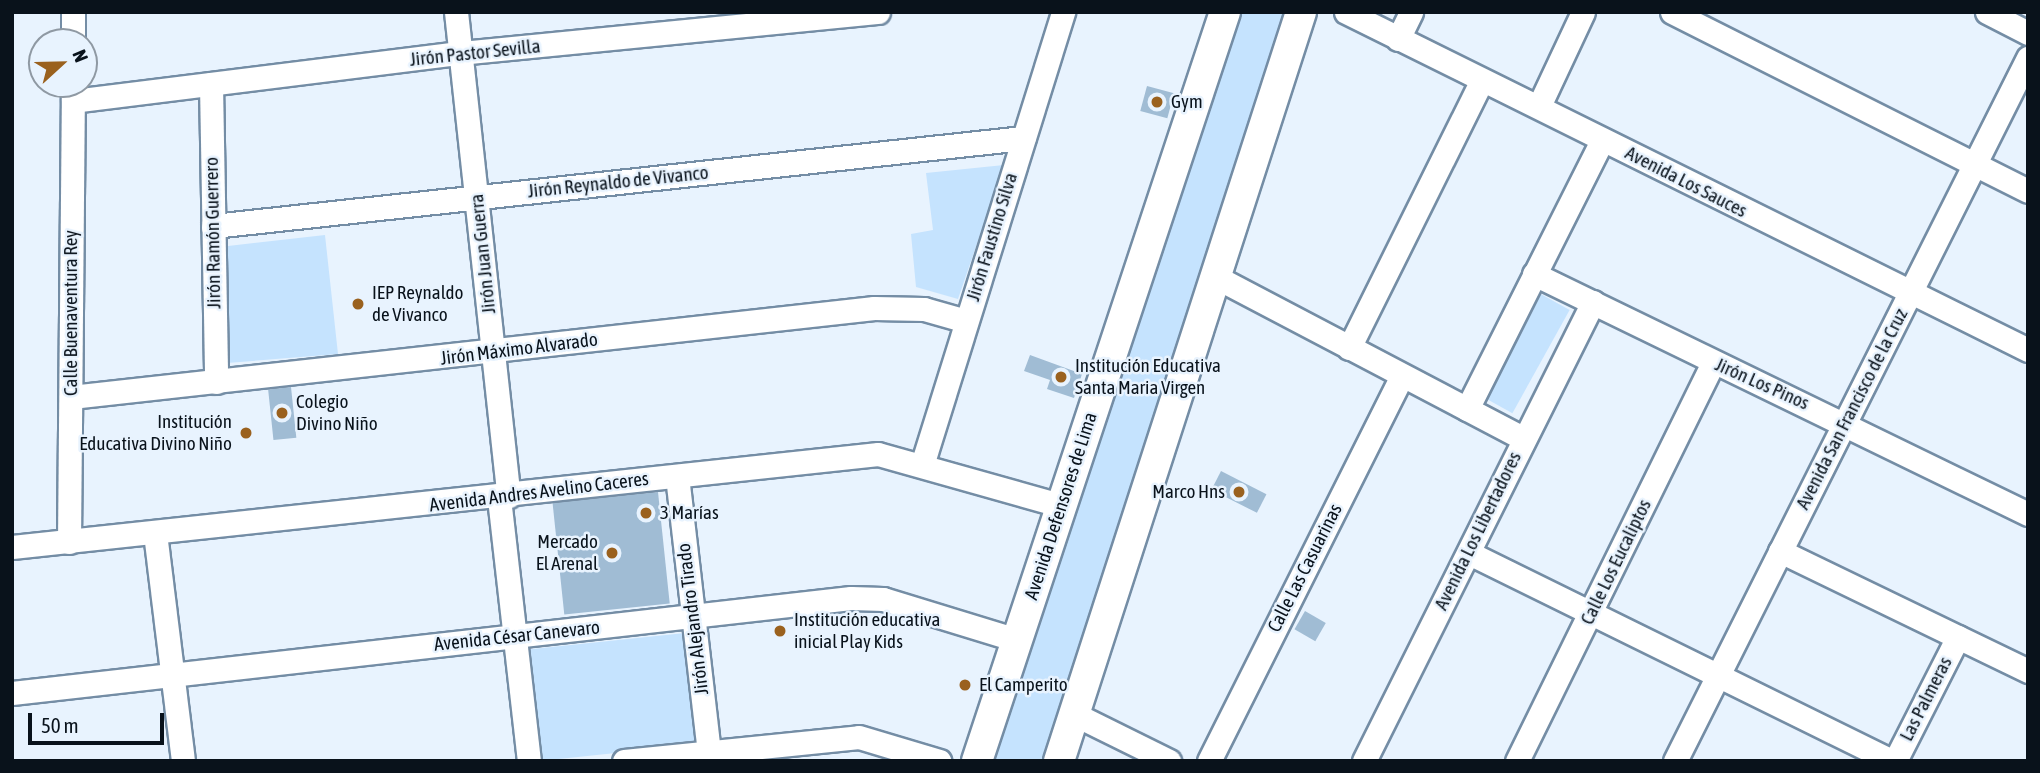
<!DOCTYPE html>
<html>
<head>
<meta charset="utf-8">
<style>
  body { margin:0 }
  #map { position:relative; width:2040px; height:773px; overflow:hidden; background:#e8f3fe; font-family:"Asap Condensed",sans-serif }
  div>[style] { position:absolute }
  .green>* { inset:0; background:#c5e3fe; transform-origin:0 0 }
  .building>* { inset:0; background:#a0bcd4; transform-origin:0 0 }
  .roads { filter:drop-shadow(2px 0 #748da5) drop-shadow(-2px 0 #748da5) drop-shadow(0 2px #748da5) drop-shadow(0 -2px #748da5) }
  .minor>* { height:23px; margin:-11.5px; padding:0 11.5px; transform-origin:11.5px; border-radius:11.5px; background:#fff }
  .major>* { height:30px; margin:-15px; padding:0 15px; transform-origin:15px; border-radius:15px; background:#fff }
  .dots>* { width:19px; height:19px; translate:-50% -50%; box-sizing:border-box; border:4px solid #e8f3fe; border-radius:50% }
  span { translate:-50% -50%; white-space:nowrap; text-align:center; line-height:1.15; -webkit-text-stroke:5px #e8f3fe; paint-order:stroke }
  .street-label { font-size:19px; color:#09121b }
  .poi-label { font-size:19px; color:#09121b }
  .left { translate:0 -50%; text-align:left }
  .right { translate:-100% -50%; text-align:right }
  .frame { position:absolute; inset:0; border:14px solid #09121b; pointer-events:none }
  .north { position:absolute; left:28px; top:28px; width:70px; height:70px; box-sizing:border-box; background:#e8f3fe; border:2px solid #8f99a3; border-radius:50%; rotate:68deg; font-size:19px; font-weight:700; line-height:28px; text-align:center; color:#09121b }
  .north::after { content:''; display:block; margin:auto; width:24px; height:32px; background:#9a611e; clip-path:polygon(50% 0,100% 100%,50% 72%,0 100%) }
  .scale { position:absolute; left:28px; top:713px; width:136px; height:32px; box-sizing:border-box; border:4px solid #09121b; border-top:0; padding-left:9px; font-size:21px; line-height:24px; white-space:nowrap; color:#09121b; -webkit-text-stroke:5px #e8f3fe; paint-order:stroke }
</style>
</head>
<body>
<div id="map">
  <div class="green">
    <div style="clip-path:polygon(1241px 12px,1290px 12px,1050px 761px,990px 761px)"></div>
    <div style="clip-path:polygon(1004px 165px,958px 299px,916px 287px,911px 234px,933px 230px,926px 173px)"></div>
    <div style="clip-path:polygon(325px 235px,338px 354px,227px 363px,228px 246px)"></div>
    <div style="left:1539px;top:293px;width:35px;height:118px;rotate:29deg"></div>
    <div style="left:685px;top:633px;width:112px;height:158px;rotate:84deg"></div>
  </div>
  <div class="building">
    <div style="left:1147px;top:86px;width:28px;height:26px;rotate:15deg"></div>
    <div style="clip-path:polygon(1030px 355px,1082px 374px,1074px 398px,1047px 389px,1050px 380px,1024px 371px)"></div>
    <div style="left:291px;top:387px;width:51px;height:23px;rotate:84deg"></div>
    <div style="left:1221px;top:471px;width:51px;height:21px;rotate:27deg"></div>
    <div style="left:658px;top:492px;width:112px;height:106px;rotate:84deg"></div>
    <div style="left:1305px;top:611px;width:24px;height:21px;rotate:30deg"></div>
  </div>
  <div class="roads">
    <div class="minor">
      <div style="left:73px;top:12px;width:30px;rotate:90deg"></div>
      <div style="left:456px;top:12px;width:487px;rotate:83.8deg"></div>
      <div style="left:1346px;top:12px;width:761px;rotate:26.36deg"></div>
      <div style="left:1672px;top:12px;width:398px;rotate:26.7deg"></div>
      <div style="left:1987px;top:12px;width:46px;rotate:27.1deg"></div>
      <div style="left:1398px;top:39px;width:30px;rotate:-64deg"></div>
      <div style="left:211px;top:84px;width:298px;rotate:89deg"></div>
      <div style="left:73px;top:101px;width:390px;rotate:-7.1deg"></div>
      <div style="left:460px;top:53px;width:420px;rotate:-5.6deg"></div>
      <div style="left:1539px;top:106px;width:104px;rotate:-64.9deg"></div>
      <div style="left:213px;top:226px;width:815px;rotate:-6.2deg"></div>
      <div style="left:1534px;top:274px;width:549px;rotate:25.91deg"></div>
      <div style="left:1214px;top:276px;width:349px;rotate:27.7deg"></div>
      <div style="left:1349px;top:348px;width:299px;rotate:-63.6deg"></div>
      <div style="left:71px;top:397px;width:808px;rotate:-6.32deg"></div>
      <div style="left:874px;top:308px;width:50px;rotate:1.1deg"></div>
      <div style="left:924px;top:309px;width:44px;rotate:15.9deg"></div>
      <div style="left:1467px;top:409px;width:301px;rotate:-63.3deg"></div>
      <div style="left:923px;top:462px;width:471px;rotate:-72.7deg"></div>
      <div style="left:677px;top:476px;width:287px;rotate:83.4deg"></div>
      <div style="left:499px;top:498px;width:265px;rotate:83.5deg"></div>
      <div style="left:155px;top:533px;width:230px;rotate:83deg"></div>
      <div style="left:69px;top:542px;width:458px;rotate:-89.5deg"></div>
      <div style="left:12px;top:547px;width:871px;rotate:-6.13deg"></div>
      <div style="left:878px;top:454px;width:188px;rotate:15.7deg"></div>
      <div style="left:1780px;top:551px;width:276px;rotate:25.8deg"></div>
      <div style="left:1469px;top:553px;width:470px;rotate:26.2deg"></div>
      <div style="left:12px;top:693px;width:844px;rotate:-6.46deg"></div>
      <div style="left:851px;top:598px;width:32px;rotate:2deg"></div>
      <div style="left:883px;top:599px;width:140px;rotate:17deg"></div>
      <div style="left:1074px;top:714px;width:106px;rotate:26.3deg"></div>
      <div style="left:624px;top:761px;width:236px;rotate:-5.8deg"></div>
      <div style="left:859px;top:737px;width:84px;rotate:16.7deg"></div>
      <div style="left:1209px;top:761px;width:431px;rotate:-63.4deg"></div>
      <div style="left:1364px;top:761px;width:513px;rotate:-63.48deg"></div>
      <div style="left:1517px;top:761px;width:444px;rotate:-63.8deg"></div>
      <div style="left:1675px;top:761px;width:787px;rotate:-63.34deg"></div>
      <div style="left:1895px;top:761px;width:139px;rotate:-63.1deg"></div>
    </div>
    <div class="major">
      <div style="left:977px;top:761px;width:789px;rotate:-71.68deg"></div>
      <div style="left:1059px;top:761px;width:787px;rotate:-72.09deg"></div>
    </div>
  </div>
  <div class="dots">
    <div style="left:1157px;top:102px;background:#9a611e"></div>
    <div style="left:358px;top:304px;background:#9a611e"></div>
    <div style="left:1061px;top:377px;background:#9a611e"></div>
    <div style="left:282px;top:413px;background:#9a611e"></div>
    <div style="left:246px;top:433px;background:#9a611e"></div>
    <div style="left:1239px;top:492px;background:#9a611e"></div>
    <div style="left:646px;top:513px;background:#9a611e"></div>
    <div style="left:612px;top:553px;background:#9a611e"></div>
    <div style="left:780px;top:631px;background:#9a611e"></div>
    <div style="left:965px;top:685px;background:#9a611e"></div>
  </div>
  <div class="street-label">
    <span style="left:475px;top:53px;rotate:-6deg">Jirón Pastor Sevilla</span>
    <span style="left:618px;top:182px;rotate:-6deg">Jirón Reynaldo de Vivanco</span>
    <span style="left:1686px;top:182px;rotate:27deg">Avenida Los Sauces</span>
    <span style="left:213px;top:233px;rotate:-91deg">Jirón Ramón Guerrero</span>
    <span style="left:992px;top:237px;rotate:-73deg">Jirón Faustino Silva</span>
    <span style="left:483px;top:254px;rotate:-96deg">Jirón Juan Guerra</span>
    <span style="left:71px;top:313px;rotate:-90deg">Calle Buenaventura Rey</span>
    <span style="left:519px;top:349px;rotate:-7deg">Jirón Máximo Alvarado</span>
    <span style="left:1762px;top:384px;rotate:24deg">Jirón Los Pinos</span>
    <span style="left:1852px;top:409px;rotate:-63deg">Avenida San Francisco de la Cruz</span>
    <span style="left:539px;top:492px;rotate:-7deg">Avenida Andres Avelino Caceres</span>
    <span style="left:1061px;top:506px;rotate:-72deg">Avenida Defensores de Lima</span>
    <span style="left:1478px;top:531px;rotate:-64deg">Avenida Los Libertadores</span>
    <span style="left:1616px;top:562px;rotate:-64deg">Calle Los Eucaliptos</span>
    <span style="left:1305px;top:568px;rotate:-63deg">Calle Las Casuarinas</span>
    <span style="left:693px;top:619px;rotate:-97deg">Jirón Alejandro Tirado</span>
    <span style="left:517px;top:636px;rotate:-6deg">Avenida César Canevaro</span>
    <span style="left:1926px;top:699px;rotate:-63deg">Las Palmeras</span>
  </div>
  <div class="poi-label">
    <span class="left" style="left:1171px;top:102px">Gym</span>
    <span class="left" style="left:372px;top:304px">IEP Reynaldo<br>de Vivanco</span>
    <span class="left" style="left:1075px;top:377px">Institución Educativa<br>Santa Maria Virgen</span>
    <span class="left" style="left:296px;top:413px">Colegio<br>Divino Niño</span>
    <span class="right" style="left:232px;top:433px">Institución<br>Educativa Divino Niño</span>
    <span class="right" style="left:1225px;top:492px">Marco Hns</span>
    <span class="left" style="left:660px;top:513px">3 Marías</span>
    <span class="right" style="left:598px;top:553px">Mercado<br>El Arenal</span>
    <span class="left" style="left:794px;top:631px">Institución educativa<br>inicial Play Kids</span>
    <span class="left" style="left:979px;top:685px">El Camperito</span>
  </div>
  <div class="frame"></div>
  <div class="north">N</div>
  <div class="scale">50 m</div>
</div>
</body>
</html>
